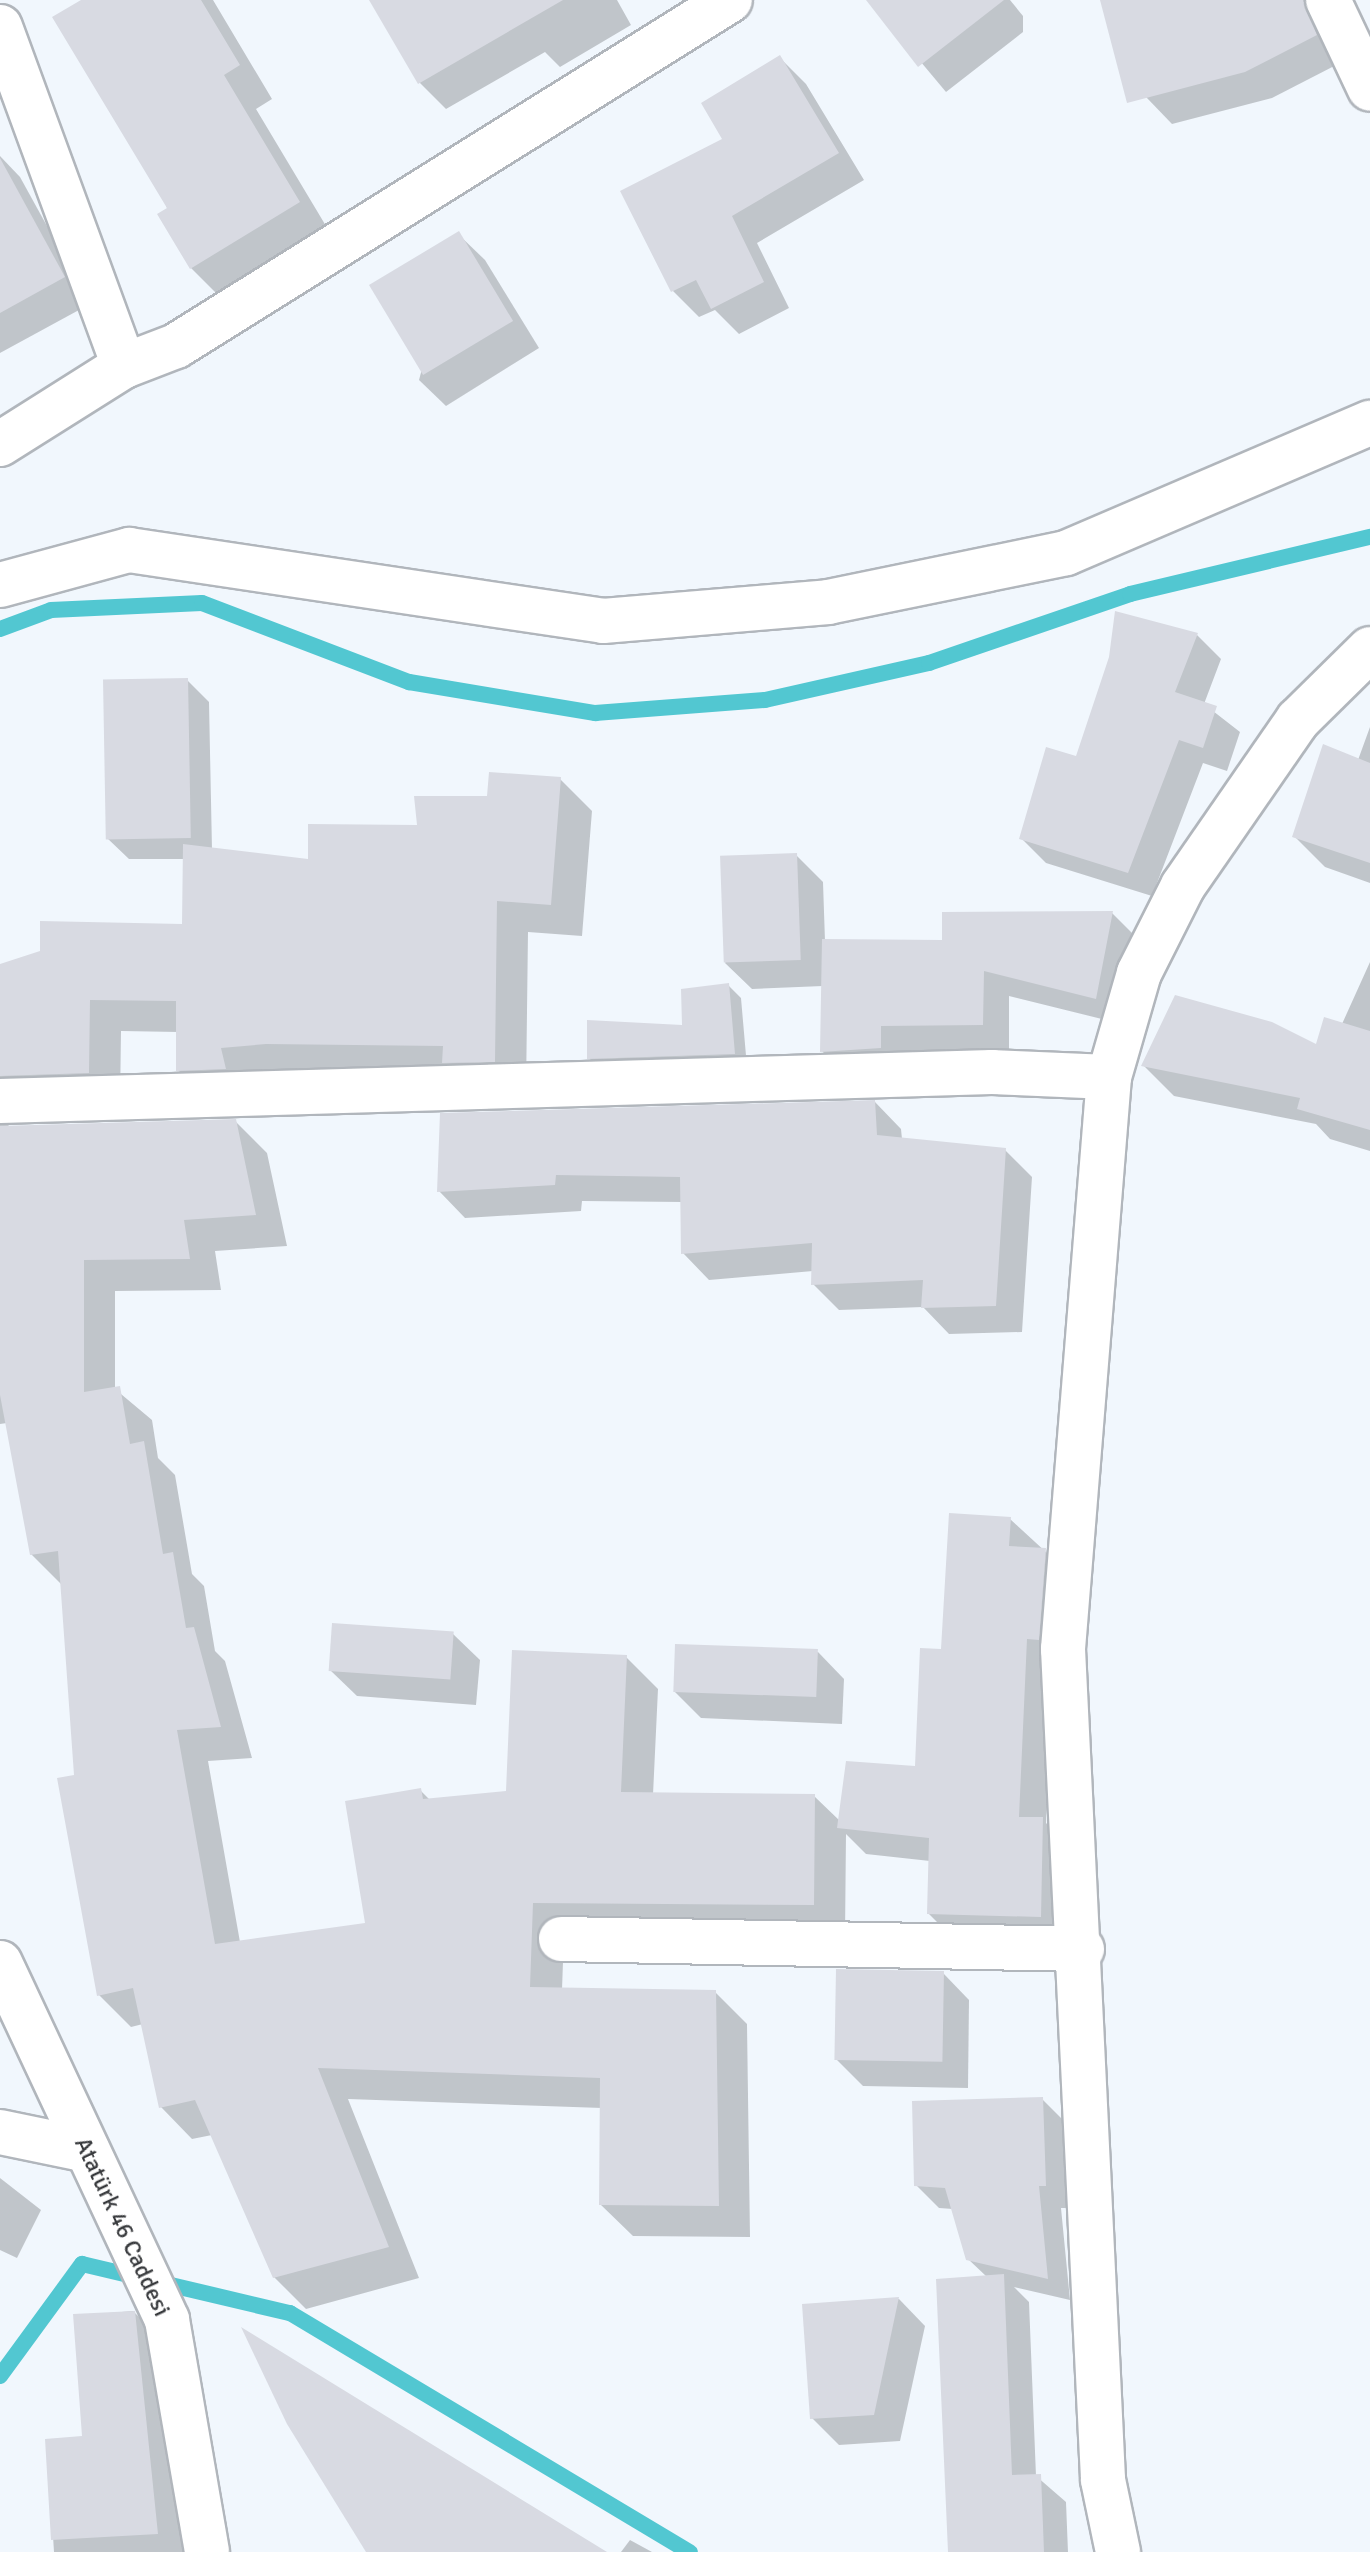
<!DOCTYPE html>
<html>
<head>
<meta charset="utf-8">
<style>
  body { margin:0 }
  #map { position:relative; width:1370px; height:2552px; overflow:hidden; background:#f1f7fd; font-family:Signika,sans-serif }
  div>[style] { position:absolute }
  .shadow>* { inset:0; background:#0003 }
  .stream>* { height:16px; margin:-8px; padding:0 8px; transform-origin:8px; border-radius:8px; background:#52c7d1 }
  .building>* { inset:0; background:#d8dae2; transform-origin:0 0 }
  .roads { filter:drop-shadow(2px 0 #b1b6bc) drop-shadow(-2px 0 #b1b6bc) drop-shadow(0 2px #b1b6bc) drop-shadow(0 -2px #b1b6bc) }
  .street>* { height:44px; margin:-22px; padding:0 22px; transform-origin:22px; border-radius:22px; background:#fff }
  .secondary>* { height:44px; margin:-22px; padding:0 22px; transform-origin:22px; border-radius:22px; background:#fff }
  span { translate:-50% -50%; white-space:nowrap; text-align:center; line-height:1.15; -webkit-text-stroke:6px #fff; paint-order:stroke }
  .street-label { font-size:24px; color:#383a3d }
</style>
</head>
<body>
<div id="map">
  <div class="shadow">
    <div style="clip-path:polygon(84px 0,213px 0,272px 99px,256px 109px,332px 236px,224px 301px,191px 268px)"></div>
    <div style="clip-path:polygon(372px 0,617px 0,631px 25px,560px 67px,545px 52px,446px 109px,419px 82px)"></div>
    <div style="clip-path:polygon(869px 0,1010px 0,1023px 16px,1023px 32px,946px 92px)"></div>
    <div style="clip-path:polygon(1139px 0,1326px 0,1342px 62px,1272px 98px,1172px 124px,1146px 97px)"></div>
    <div style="clip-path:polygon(780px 58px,806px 84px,864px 180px,757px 243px,789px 308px,739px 334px,715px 310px,699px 317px,673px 291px,725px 140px)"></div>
    <div style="clip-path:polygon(0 156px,20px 177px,90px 304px,0 353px)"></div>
    <div style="clip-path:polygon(458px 234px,485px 260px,539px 348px,446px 406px,419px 380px)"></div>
    <div style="clip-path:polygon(1197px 635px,1221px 659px,1204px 704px,1240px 732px,1227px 771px,1203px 763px,1152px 896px,1046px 863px,1021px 838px,1077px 759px)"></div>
    <div style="clip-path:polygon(187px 680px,209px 702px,212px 849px,309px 861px,560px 779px,592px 811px,582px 936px,528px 932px,526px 1093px,210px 1102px,178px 1070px,178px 1032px,121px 1031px,120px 1104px,10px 1120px,8px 1128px,235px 1121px,267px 1153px,287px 1246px,215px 1251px,221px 1290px,115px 1291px,115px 1389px,152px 1420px,158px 1458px,175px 1475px,192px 1574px,204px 1586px,215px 1651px,225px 1661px,252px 1758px,208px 1761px,240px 1942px,368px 1925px,420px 1790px,430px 1800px,508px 1793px,626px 1657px,658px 1689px,653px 1795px,814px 1796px,840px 1821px,916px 1769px,942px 1651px,1010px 1519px,1072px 1576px,1053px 1665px,1046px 1823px,1069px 1846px,1067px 1942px,955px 1940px,929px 1914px,930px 1861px,866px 1854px,846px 1834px,845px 1936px,564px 1934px,562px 1990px,715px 1992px,747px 2024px,750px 2237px,633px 2236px,601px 2205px,602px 2108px,348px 2099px,419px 2278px,306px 2309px,274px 2277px,212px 2135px,192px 2139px,161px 2107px,143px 2024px,131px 2027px,99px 1995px,62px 1585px,31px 1554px,7px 1423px,0 1424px,0 966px,184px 926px,185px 859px,129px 859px,107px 838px)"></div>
    <div style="clip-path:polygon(1370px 727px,1370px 883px,1325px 867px,1294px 836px,1358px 760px)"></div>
    <div style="clip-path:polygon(796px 855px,823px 882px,825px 941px,944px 942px,1112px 913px,1139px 940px,1122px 1024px,1009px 996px,1009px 1051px,907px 1051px,906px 1074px,848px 1078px,822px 1051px,823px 986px,752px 989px,725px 963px)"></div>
    <div style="clip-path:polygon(1370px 962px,1370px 1151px,1330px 1139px,1316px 1124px,1174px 1096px,1143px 1065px,1317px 1047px,1342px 1024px)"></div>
    <div style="clip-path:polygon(728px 985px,741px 998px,747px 1067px,602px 1071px,589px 1058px,684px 1027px)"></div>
    <div style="clip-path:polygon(875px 1102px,901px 1129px,902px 1139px,1005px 1150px,1032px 1177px,1022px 1332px,949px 1334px,923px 1307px,839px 1310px,813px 1284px,813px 1271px,709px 1280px,683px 1253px,682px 1202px,582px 1201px,581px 1211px,465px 1218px,439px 1191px)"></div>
    <div style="clip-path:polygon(453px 1634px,480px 1660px,476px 1705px,357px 1696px,330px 1670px)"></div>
    <div style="clip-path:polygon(818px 1652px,844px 1679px,842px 1724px,701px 1718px,674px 1691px)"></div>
    <div style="clip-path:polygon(943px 1973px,969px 2000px,968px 2088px,863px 2086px,836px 2059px)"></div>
    <div style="clip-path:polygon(1042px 2099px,1065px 2122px,1068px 2208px,1061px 2208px,1070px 2300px,1014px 2287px,1029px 2302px,1036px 2476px,1066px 2502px,1068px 2552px,950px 2552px,987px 2277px,968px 2259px,953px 2209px,939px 2208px,916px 2185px)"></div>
    <div style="clip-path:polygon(0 2178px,41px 2210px,17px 2258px,0 2250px)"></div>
    <div style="clip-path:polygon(899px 2299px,925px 2326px,900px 2441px,839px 2445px,812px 2418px,804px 2306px)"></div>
    <div style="clip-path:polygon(133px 2311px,169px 2347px,191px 2552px,54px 2552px,47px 2441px,85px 2438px,75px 2316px)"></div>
    <div style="clip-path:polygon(630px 2540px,652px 2552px,621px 2552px)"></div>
  </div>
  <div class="stream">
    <div style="left:0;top:629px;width:54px;rotate:-20.4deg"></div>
    <div style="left:51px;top:610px;width:151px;rotate:-2.7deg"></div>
    <div style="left:202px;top:603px;width:222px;rotate:20.9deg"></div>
    <div style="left:409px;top:682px;width:189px;rotate:9.5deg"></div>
    <div style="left:595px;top:713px;width:170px;rotate:-4.4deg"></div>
    <div style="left:765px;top:700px;width:168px;rotate:-12.7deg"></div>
    <div style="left:929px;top:663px;width:213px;rotate:-18.9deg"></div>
    <div style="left:1130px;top:594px;width:247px;rotate:-13.4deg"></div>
    <div style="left:0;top:2376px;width:139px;rotate:-53.8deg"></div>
    <div style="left:82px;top:2264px;width:214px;rotate:13.3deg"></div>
    <div style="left:290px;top:2313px;width:466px;rotate:30.9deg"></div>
  </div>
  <div class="building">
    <div style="clip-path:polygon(81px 0,201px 0,240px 65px,224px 75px,300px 202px,190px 269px,157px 214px,167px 208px,52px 17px)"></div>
    <div style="clip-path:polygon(369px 0,563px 0,418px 84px)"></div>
    <div style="clip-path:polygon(866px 0,1004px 0,918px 67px)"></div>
    <div style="clip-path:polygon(1100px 0,1303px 0,1317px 35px,1245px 72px,1127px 103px)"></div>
    <div style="clip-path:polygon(780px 55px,839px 153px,732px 216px,764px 282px,711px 309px,696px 280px,671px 292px,620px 191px,722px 139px,701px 103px)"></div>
    <div style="clip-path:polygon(0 158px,65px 277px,0 313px)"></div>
    <div style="left:459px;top:231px;width:105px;height:105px;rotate:59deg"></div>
    <div style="clip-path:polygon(1115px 611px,1198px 633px,1175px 692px,1217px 706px,1203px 748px,1179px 740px,1128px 873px,1019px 839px,1046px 747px,1076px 756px,1109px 657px)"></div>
    <div style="left:188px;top:678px;width:160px;height:85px;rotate:89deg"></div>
    <div style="clip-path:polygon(1323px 744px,1370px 763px,1370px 863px,1292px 837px)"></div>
    <div style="clip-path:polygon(489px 772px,561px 777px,551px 905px,497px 901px,495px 1062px,442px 1063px,443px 1046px,266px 1044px,221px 1048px,226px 1069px,176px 1071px,176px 1001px,90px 1000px,89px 1073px,0 1076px,0 964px,40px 951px,40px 921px,182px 924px,183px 844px,308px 859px,308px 824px,417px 825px,414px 796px,487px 796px)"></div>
    <div style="left:797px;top:853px;width:107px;height:77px;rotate:88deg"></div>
    <div style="clip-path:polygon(1113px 911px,1096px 999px,984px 971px,983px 1025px,881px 1026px,881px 1048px,820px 1052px,822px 939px,942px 940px,942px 912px)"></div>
    <div style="clip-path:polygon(729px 983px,735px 1054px,587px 1059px,587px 1020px,682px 1025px,681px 989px)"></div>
    <div style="clip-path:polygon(1175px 995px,1272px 1022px,1316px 1044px,1324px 1017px,1370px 1031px,1370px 1130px,1297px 1109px,1300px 1098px,1141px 1066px)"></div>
    <div style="clip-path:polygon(875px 1100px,877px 1135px,1006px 1148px,996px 1306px,921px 1308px,923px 1280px,811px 1285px,812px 1243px,681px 1254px,680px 1177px,556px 1175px,555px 1185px,437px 1192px,440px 1113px)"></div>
    <div style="clip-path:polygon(236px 1119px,256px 1215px,184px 1220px,190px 1259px,84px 1260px,84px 1392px,120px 1386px,130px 1444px,144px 1441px,163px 1554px,173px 1552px,186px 1628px,194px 1627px,221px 1727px,177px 1730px,215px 1944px,365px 1923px,345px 1801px,421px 1788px,423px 1799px,506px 1791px,512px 1650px,627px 1655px,621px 1792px,815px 1794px,814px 1905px,533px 1903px,530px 1987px,716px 1990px,719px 2206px,599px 2205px,600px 2078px,318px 2068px,389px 2247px,273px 2278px,195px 2100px,159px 2108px,133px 1988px,97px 1996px,57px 1778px,74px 1775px,58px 1551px,30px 1555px,0 1395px,0 1126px)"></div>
    <div style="clip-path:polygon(949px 1513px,1011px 1517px,1009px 1546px,1046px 1548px,1039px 1640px,1027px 1639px,1019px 1817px,1043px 1817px,1041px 1917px,927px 1914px,929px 1838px,837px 1828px,846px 1761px,915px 1766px,920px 1648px,941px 1649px)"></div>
    <div style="left:332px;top:1623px;width:122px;height:48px;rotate:4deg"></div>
    <div style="left:675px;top:1644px;width:143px;height:48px;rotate:2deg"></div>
    <div style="left:836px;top:1969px;width:108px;height:91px;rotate:1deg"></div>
    <div style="clip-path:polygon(1043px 2097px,1046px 2186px,1039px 2186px,1048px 2279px,966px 2260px,945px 2188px,914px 2186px,912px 2101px)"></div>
    <div style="clip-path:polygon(1004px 2274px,1012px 2475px,1041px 2474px,1044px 2552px,948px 2552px,936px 2279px)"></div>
    <div style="clip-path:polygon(899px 2297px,874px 2415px,810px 2419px,802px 2304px)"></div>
    <div style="clip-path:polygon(135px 2311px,158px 2534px,51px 2540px,45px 2439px,82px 2436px,73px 2314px)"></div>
    <div style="clip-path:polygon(241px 2327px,607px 2552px,366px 2552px,287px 2424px)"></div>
  </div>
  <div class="roads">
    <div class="street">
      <div style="left:1328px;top:0;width:98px;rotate:64.7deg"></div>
      <div style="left:0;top:27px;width:361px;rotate:69.9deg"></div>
      <div style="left:0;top:444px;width:146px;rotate:-32.2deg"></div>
      <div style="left:124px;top:366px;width:56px;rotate:-21deg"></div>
      <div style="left:176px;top:346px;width:653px;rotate:-31.99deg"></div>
      <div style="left:0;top:585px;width:134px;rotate:-15.2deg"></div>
      <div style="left:129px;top:550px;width:479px;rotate:8.5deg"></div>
      <div style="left:603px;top:621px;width:226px;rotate:-4.8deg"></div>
      <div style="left:828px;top:602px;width:243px;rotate:-11.6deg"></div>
      <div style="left:1066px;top:553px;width:331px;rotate:-23.2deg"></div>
      <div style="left:1109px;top:1077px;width:108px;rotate:-73.9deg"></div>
      <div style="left:1139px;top:973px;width:97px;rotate:-63.2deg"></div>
      <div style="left:1183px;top:886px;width:202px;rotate:-55.3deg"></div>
      <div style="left:1298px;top:720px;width:101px;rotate:-44.6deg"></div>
      <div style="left:0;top:1101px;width:992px;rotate:-1.67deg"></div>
      <div style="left:992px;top:1072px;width:117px;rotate:2.4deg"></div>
      <div style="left:1109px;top:1077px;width:574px;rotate:94.6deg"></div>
      <div style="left:1063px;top:1649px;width:832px;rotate:87.24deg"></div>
      <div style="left:1103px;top:2480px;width:74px;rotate:78.2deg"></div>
      <div style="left:561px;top:1939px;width:521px;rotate:1.1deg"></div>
      <div style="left:0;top:2132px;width:89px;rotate:11.7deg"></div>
    </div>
    <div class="secondary">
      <div style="left:0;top:1963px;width:394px;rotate:64.9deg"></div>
      <div style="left:167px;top:2320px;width:235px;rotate:80.2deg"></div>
    </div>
  </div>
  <div class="street-label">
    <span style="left:122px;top:2227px;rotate:65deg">Atatürk 46 Caddesi</span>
  </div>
</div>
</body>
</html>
